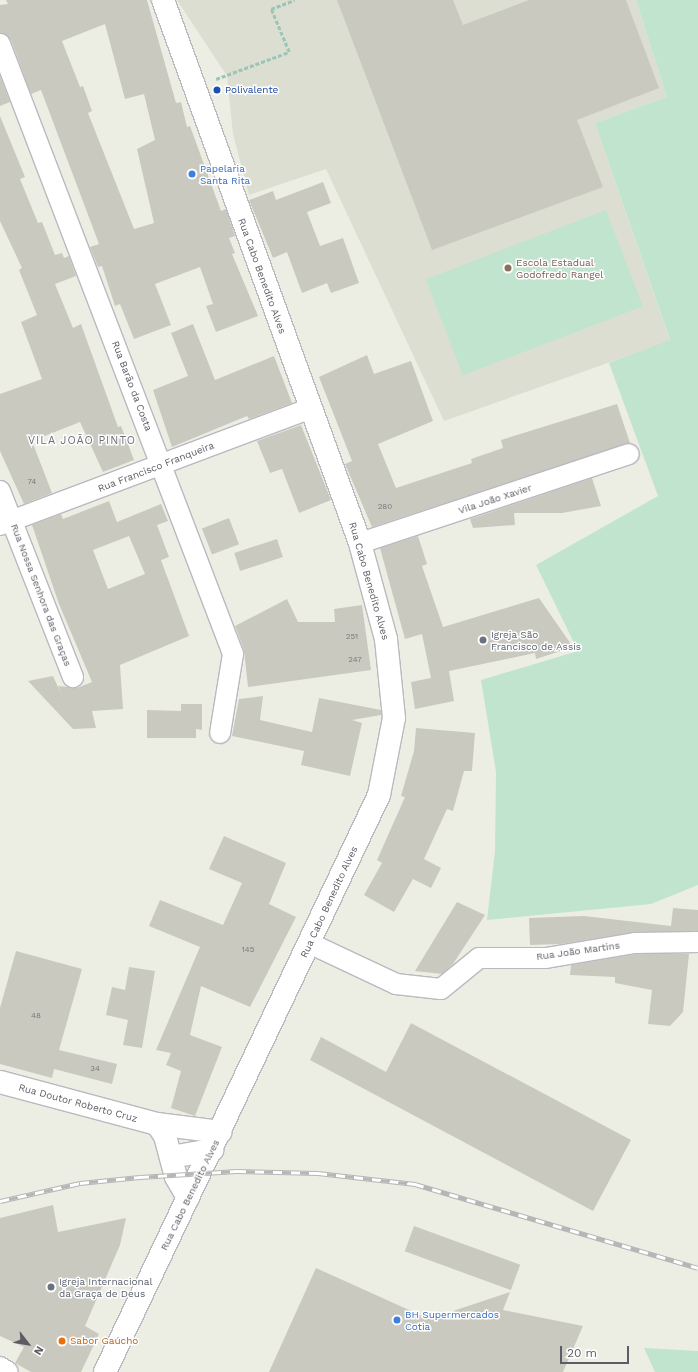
<!DOCTYPE html>
<html>
<head>
<meta charset="utf-8">
<style>
  body { margin:0 }
  #map { position:relative; width:698px; height:1372px; overflow:hidden; background:#eceee4; font-family:"Work Sans",sans-serif }
  div>[style] { position:absolute }
  .education>* { inset:0; background:#dcded2 }
  .green>* { inset:0; background:#c1e4cf; transform-origin:0 0 }
  .building>* { inset:0; background:#c9c9c0; transform-origin:0 0 }
  .path>* { height:2.5px; margin-top:-1.25px; transform-origin:0; background:repeating-linear-gradient(90deg,#9bc5b7 0 4px,transparent 0 6px) }
  .roads { filter:drop-shadow(1px 0 #b9b9bf) drop-shadow(-1px 0 #b9b9bf) drop-shadow(0 1px #b9b9bf) drop-shadow(0 -1px #b9b9bf) }
  .minor>* { height:20px; margin:-10px; padding:0 10px; transform-origin:10px; border-radius:10px; background:#fff }
  .secondary>* { height:22px; margin:-11px; padding:0 11px; transform-origin:11px; border-radius:11px; background:#fff }
  .rail>* { height:4.5px; margin-top:-2.25px; transform-origin:0; background:repeating-linear-gradient(90deg,#fff 0 9px,#b6b6b7 0 18px); box-sizing:border-box; border-block:1px solid #b6b6b7 }
  .dots>* { width:11px; height:11px; translate:-50% -50%; box-sizing:border-box; border:2px solid #fff; border-radius:50% }
  span { translate:-50% -50%; white-space:nowrap; text-align:center; line-height:1.15; -webkit-text-stroke:3px #fff; paint-order:stroke }
  .number-label { font-size:8px; color:#77777b }
  .number-label span { -webkit-text-stroke-width:0 }
  .transit-label { font-size:10px; color:#164399 }
  .left { translate:0 -50%; text-align:left }
  .shop-label { font-size:10px; color:#366cbe }
  .education-label { font-size:10px; color:#785e54 }
  .street-label { font-size:10px; color:#5c5c64 }
  .worship-label { font-size:10px; color:#5b616d }
  .food-label { font-size:10px; color:#c56008 }
  .neighbourhood-label { font-size:11px; color:#6d6e76; letter-spacing:1px }
  .north { position:absolute; left:8px; top:1324px; width:40px; height:40px; -webkit-text-stroke:3px #fff; paint-order:stroke; rotate:121deg; font-size:11px; font-weight:700; line-height:16px; text-align:center; color:#5c5c64 }
  .north::after { content:''; display:block; margin:auto; width:14px; height:18px; background:#5c5c64; clip-path:polygon(50% 0,100% 100%,50% 72%,0 100%) }
  .scale { position:absolute; left:560px; top:1346px; width:69px; height:18px; box-sizing:border-box; border:2px solid #5c5c64; border-top:0; padding-left:5px; font-size:12px; line-height:14px; white-space:nowrap; color:#5c5c64; -webkit-text-stroke:3px #fff; paint-order:stroke }
</style>
</head>
<body>
<div id="map">
  <div class="education">
    <div style="clip-path:polygon(177px 0,636px 0,667px 97px,595px 123px,670px 341px,444px 421px,326px 169px,249px 195px,233px 134px,227px 76px)"></div>
  </div>
  <div class="green">
    <div style="clip-path:polygon(636px 0,698px 0,698px 885px,651px 904px,487px 920px,495px 851px,496px 772px,481px 680px,578px 651px,536px 565px,658px 496px,609px 363px,670px 340px,595px 123px,667px 97px)"></div>
    <div style="left:606px;top:210px;width:103px;height:193px;rotate:69deg"></div>
    <div style="clip-path:polygon(644px 1348px,698px 1351px,698px 1372px,655px 1372px)"></div>
  </div>
  <div class="building">
    <div style="clip-path:polygon(evenodd,6px 0,147px 0,176px 103px,181px 102px,187px 127px,190px 126px,221px 211px,226px 209px,235px 236px,229px 238px,235px 253px,232px 254px,258px 316px,216px 332px,206px 306px,213px 304px,200px 267px,155px 284px,171px 325px,134px 339px,120px 304px,115px 306px,102px 266px,98px 267px,90px 247px,99px 244px,41px 90px,31px 94px,11px 40px,0 33px,0 5px,8px 4px,6px 0,105px 24px,125px 99px,144px 94px,155px 140px,137px 149px,154px 223px,134px 229px,88px 113px,92px 111px,83px 86px,80px 87px,62px 41px,105px 24px)"></div>
    <div style="clip-path:polygon(337px 0,453px 0,463px 25px,529px 0,626px 0,659px 88px,577px 120px,603px 187px,432px 250px)"></div>
    <div style="clip-path:polygon(0 76px,10px 102px,0 106px)"></div>
    <div style="clip-path:polygon(0 116px,25px 177px,20px 179px,38px 223px,42px 222px,55px 255px,62px 253px,64px 258px,69px 256px,76px 276px,55px 284px,73px 328px,81px 324px,118px 427px,121px 426px,134px 460px,103px 472px,80px 422px,32px 441px,52px 493px,24px 504px,0 451px,0 394px,42px 379px,21px 322px,37px 315px,19px 270px,22px 268px,0 221px)"></div>
    <div style="clip-path:polygon(323px 182px,331px 203px,307px 212px,320px 246px,343px 238px,359px 283px,331px 293px,327px 283px,302px 293px,287px 252px,273px 258px,249px 200px,273px 191px,276px 200px)"></div>
    <div style="clip-path:polygon(193px 324px,215px 380px,274px 356px,292px 403px,249px 419px,247px 416px,172px 447px,153px 390px,188px 376px,171px 333px)"></div>
    <div style="clip-path:polygon(367px 355px,374px 374px,411px 361px,433px 421px,378px 444px,396px 488px,472px 463px,471px 459px,503px 448px,501px 440px,617px 404px,630px 443px,372px 527px,345px 464px,352px 461px,319px 377px)"></div>
    <div style="clip-path:polygon(301px 425px,331px 500px,299px 513px,282px 469px,270px 473px,257px 441px)"></div>
    <div style="clip-path:polygon(592px 478px,601px 506px,562px 513px,514px 513px,515px 525px,473px 528px,470px 519px)"></div>
    <div style="clip-path:polygon(evenodd,109px 501px,117px 522px,161px 504px,168px 521px,157px 525px,169px 557px,161px 560px,189px 636px,120px 665px,123px 709px,92px 711px,96px 728px,73px 729px,28px 681px,53px 676px,62px 696px,58px 686px,77px 688px,92px 682px,59px 604px,32px 525px,61px 514px,63px 519px,109px 501px,129px 536px,145px 574px,108px 589px,93px 550px,129px 536px)"></div>
    <div style="left:229px;top:518px;width:28px;height:29px;rotate:69deg"></div>
    <div style="clip-path:polygon(418px 536px,427px 564px,422px 566px,443px 627px,539px 598px,573px 647px,536px 659px,535px 653px,449px 671px,454px 701px,415px 709px,411px 682px,431px 678px,422px 634px,405px 639px,380px 548px)"></div>
    <div style="left:277px;top:539px;width:19px;height:45px;rotate:72deg"></div>
    <div style="clip-path:polygon(287px 599px,298px 622px,335px 622px,334px 609px,362px 605px,371px 670px,248px 687px,244px 650px,235px 626px)"></div>
    <div style="clip-path:polygon(263px 696px,260px 720px,312px 732px,319px 698px,381px 710px,381px 715px,352px 720px,362px 723px,350px 776px,301px 765px,304px 751px,232px 736px,239px 699px)"></div>
    <div style="clip-path:polygon(181px 704px,202px 704px,202px 730px,196px 729px,196px 738px,147px 738px,147px 710px,181px 711px)"></div>
    <div style="clip-path:polygon(416px 728px,475px 733px,472px 771px,464px 771px,453px 811px,447px 809px,424px 859px,441px 868px,431px 888px,413px 879px,394px 912px,364px 895px,382px 863px,377px 860px,405px 797px,401px 796px,414px 751px)"></div>
    <div style="clip-path:polygon(224px 836px,286px 863px,269px 904px,296px 917px,250px 1007px,201px 986px,190px 1035px,222px 1047px,195px 1116px,171px 1108px,181px 1071px,166px 1065px,171px 1053px,156px 1050px,200px 947px,149px 926px,160px 900px,223px 925px,242px 883px,209px 869px)"></div>
    <div style="clip-path:polygon(457px 902px,485px 915px,453px 964px,442px 974px,415px 971px)"></div>
    <div style="clip-path:polygon(673px 908px,698px 910px,698px 931px,635px 932px,561px 944px,530px 945px,529px 918px,584px 916px,671px 926px)"></div>
    <div style="clip-path:polygon(16px 951px,82px 969px,59px 1050px,117px 1064px,112px 1084px,54px 1069px,52px 1078px,0 1064px,0 1008px)"></div>
    <div style="clip-path:polygon(636px 954px,689px 954px,683px 1012px,670px 1026px,648px 1024px,652px 990px,615px 983px,615px 977px,570px 975px,571px 965px)"></div>
    <div style="clip-path:polygon(129px 967px,155px 971px,142px 1048px,123px 1045px,128px 1020px,106px 1015px,112px 987px,125px 990px)"></div>
    <div style="clip-path:polygon(411px 1023px,631px 1140px,593px 1211px,310px 1060px,321px 1037px,386px 1072px)"></div>
    <div style="clip-path:polygon(53px 1205px,58px 1232px,126px 1218px,120px 1245px,85px 1326px,99px 1334px,81px 1372px,31px 1372px,15px 1363px,24px 1347px,0 1336px,0 1218px)"></div>
    <div style="left:414px;top:1226px;width:113px;height:27px;rotate:20deg"></div>
    <div style="clip-path:polygon(316px 1268px,429px 1319px,510px 1292px,503px 1310px,583px 1326px,563px 1372px,269px 1372px)"></div>
  </div>
  <div class="path">
    <div style="left:216px;top:79px;width:78px;rotate:-20.3deg"></div>
    <div style="left:289px;top:52px;width:47px;rotate:-112.7deg"></div>
    <div style="left:271px;top:9px;width:25px;rotate:-21deg"></div>
  </div>
  <div class="roads">
    <div class="minor">
      <div style="left:0;top:44px;width:653px;rotate:69.09deg"></div>
      <div style="left:233px;top:654px;width:80px;rotate:99.3deg"></div>
      <div style="left:0;top:491px;width:200px;rotate:68.6deg"></div>
      <div style="left:0;top:525px;width:333px;rotate:-20.6deg"></div>
      <div style="left:360px;top:543px;width:283px;rotate:-18.3deg"></div>
      <div style="left:309px;top:943px;width:96px;rotate:25.2deg"></div>
      <div style="left:396px;top:984px;width:45px;rotate:6.3deg"></div>
      <div style="left:441px;top:989px;width:49px;rotate:-39.2deg"></div>
      <div style="left:479px;top:958px;width:67px"></div>
      <div style="left:546px;top:958px;width:90px;rotate:-9.6deg"></div>
      <div style="left:635px;top:943px;width:63px;rotate:-0.9deg"></div>
      <div style="left:0;top:1367px;width:9px;rotate:32deg"></div>
    </div>
    <div class="secondary">
      <div style="left:0;top:1082px;width:163px;rotate:15deg"></div>
      <div style="left:157px;top:1124px;width:64px;rotate:7.2deg"></div>
      <div style="left:157px;top:1124px;width:14px;rotate:56deg"></div>
      <div style="left:165px;top:1136px;width:42px;rotate:75deg"></div>
      <div style="left:176px;top:1177px;width:24px;rotate:60deg"></div>
      <div style="left:171px;top:1157px;width:42px;rotate:-9.7deg"></div>
      <div style="left:105px;top:1372px;width:639px;rotate:-64.6deg"></div>
      <div style="left:379px;top:795px;width:78px;rotate:-79deg"></div>
      <div style="left:394px;top:718px;width:79px;rotate:-95.8deg"></div>
      <div style="left:386px;top:639px;width:99px;rotate:-105.2deg"></div>
      <div style="left:360px;top:543px;width:578px;rotate:-109.94deg"></div>
    </div>
  </div>
  <div class="rail">
    <div style="left:0;top:1201px;width:82px;rotate:-12.7deg"></div>
    <div style="left:80px;top:1183px;width:60px;rotate:-5.7deg"></div>
    <div style="left:140px;top:1177px;width:97px;rotate:-3.5deg"></div>
    <div style="left:237px;top:1171px;width:81px;rotate:1.4deg"></div>
    <div style="left:318px;top:1173px;width:98px;rotate:6.5deg"></div>
    <div style="left:415px;top:1184px;width:295px;rotate:16.5deg"></div>
  </div>
  <div class="dots">
    <div style="left:217px;top:90px;background:#1a4fb4"></div>
    <div style="left:192px;top:174px;background:#3f7fe0"></div>
    <div style="left:508px;top:268px;background:#8d6e63"></div>
    <div style="left:483px;top:640px;background:#6b7280"></div>
    <div style="left:51px;top:1287px;background:#6b7280"></div>
    <div style="left:397px;top:1320px;background:#3f7fe0"></div>
    <div style="left:62px;top:1341px;background:#e8710a"></div>
  </div>
  <div class="number-label">
    <span style="left:32px;top:482px">74</span>
    <span style="left:385px;top:507px">280</span>
    <span style="left:352px;top:637px">251</span>
    <span style="left:355px;top:660px">247</span>
    <span style="left:248px;top:950px">145</span>
    <span style="left:36px;top:1016px">48</span>
    <span style="left:95px;top:1069px">34</span>
  </div>
  <div class="transit-label">
    <span class="left" style="left:225px;top:90px">Polivalente</span>
  </div>
  <div class="shop-label">
    <span class="left" style="left:200px;top:174px">Papelaria<br>Santa Rita</span>
    <span class="left" style="left:405px;top:1320px">BH Supermercados<br>Cotia</span>
  </div>
  <div class="education-label">
    <span class="left" style="left:516px;top:268px">Escola Estadual<br>Godofredo Rangel</span>
  </div>
  <div class="street-label">
    <span style="left:262px;top:276px;rotate:70deg">Rua Cabo Benedito Alves</span>
    <span style="left:132px;top:386px;rotate:69deg">Rua Barão da Costa</span>
    <span style="left:156px;top:467px;rotate:-21deg">Rua Francisco Franqueira</span>
    <span style="left:495px;top:499px;rotate:-18deg">Vila João Xavier</span>
    <span style="left:369px;top:581px;rotate:74deg">Rua Cabo Benedito Alves</span>
    <span style="left:41px;top:595px;rotate:69deg">Rua Nossa Senhora das Graças</span>
    <span style="left:329px;top:902px;rotate:-65deg">Rua Cabo Benedito Alves</span>
    <span style="left:578px;top:951px;rotate:-8deg">Rua João Martins</span>
    <span style="left:78px;top:1103px;rotate:15deg">Rua Doutor Roberto Cruz</span>
    <span style="left:190px;top:1195px;rotate:-64deg">Rua Cabo Benedito Alves</span>
  </div>
  <div class="worship-label">
    <span class="left" style="left:491px;top:640px">Igreja São<br>Francisco de Assis</span>
    <span class="left" style="left:59px;top:1287px">Igreja Internacional<br>da Graça de Deus</span>
  </div>
  <div class="food-label">
    <span class="left" style="left:70px;top:1341px">Sabor Gaúcho</span>
  </div>
  <div class="neighbourhood-label">
    <span style="left:82px;top:441px">VILA JOÃO PINTO</span>
  </div>
  <div class="north">N</div>
  <div class="scale">20 m</div>
</div>
</body>
</html>
